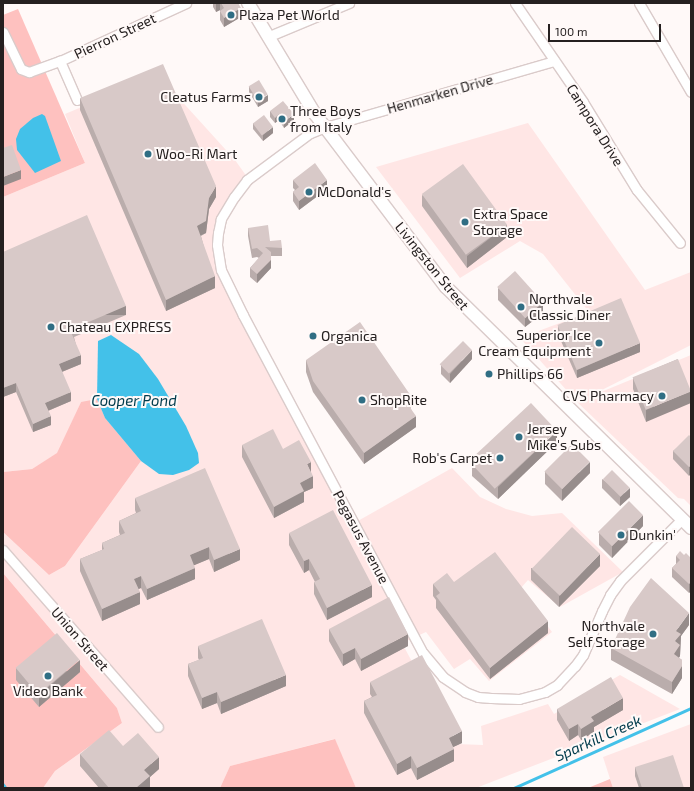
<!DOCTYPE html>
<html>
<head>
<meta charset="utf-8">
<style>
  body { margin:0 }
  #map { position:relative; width:694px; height:791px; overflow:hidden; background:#fff9f8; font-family:"Exo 2",sans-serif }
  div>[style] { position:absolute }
  .built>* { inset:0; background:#ffe6e5 }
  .green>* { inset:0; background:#fec1bf }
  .water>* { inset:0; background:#43c1e9 }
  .stream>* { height:2.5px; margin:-1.25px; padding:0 1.25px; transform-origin:1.25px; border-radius:1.25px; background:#43c1e9 }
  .roads { filter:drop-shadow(1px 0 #dacbca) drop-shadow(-1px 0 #dacbca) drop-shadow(0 1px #dacbca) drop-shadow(0 -1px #dacbca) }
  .minor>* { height:9px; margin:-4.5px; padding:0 4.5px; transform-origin:4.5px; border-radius:4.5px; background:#fff }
  .major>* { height:12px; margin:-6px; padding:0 6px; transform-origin:6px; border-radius:6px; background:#fff }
  .wall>* { inset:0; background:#baadac }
  .shaded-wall>* { inset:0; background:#978d8c; transform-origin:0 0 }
  .building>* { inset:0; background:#d8c9c8; transform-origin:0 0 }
  .dots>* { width:11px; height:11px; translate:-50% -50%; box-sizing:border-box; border:2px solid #fff9f8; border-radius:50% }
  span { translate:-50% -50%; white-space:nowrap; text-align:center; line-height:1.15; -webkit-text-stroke:4px #fff9f8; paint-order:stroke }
  .poi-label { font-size:14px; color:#252020 }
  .left { translate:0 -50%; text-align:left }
  .right { translate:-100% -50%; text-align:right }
  .street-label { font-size:14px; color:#252020 }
  .water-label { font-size:15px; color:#013b4c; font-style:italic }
  .frame { position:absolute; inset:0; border:4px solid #252020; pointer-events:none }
  .scale { position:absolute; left:548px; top:24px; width:113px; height:18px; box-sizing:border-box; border:2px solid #252020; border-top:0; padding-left:5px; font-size:12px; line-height:14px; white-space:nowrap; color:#252020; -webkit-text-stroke:3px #fff9f8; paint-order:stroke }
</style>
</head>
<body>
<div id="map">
  <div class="built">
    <div style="clip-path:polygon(158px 75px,235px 160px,250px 181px,221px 218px,223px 264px,356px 522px,452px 468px,480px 497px,506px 509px,532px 516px,562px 513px,623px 572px,560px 607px,528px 580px,520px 589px,552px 632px,489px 681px,470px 659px,454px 669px,426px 632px,402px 643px,456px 744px,483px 745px,481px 726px,548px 704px,554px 714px,620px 675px,680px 709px,476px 788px,356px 788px,334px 739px,230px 766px,220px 788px,43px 788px,55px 771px,122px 723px,117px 708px,3px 573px,3px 532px,49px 575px,65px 566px,141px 461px,81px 402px,58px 453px,32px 469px,3px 472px,3px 197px,85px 163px,65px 114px)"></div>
    <div style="clip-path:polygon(528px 123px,645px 290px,691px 272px,691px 345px,584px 399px,691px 355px,691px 506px,684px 499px,678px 498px,577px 402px,520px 338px,589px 312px,543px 254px,520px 241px,460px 278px,376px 167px)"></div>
    <div style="clip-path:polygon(691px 724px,691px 788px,613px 788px,603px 757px)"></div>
  </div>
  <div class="green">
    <div style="clip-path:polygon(18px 9px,85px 163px,3px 197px,3px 15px)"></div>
    <div style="clip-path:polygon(97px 399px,105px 418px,141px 461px,65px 566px,49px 575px,3px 532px,3px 472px,32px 469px,57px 453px,81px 402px)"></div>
    <div style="clip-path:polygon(3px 573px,117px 708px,122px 723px,55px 771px,43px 788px,3px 788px)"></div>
    <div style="clip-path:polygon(335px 739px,356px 788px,220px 788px,230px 766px)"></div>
    <div style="clip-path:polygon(610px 779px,613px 788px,588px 788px)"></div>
  </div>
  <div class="water">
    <div style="clip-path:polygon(42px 114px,45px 116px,61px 161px,35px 173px,17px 150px,16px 139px,20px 129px,33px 118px)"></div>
    <div style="clip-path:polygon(111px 335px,139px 354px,158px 379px,186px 426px,198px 453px,199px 463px,189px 470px,173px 475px,159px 474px,141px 461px,105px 418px,97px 399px,98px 341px)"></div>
  </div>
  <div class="stream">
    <div style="left:3px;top:784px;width:5px;rotate:53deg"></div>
    <div style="left:514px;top:788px;width:194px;rotate:-24.3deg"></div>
  </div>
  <div class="roads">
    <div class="minor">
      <div style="left:515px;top:3px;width:120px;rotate:55.5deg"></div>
      <div style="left:583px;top:102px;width:103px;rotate:58.5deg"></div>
      <div style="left:637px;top:190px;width:68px;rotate:50.9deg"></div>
      <div style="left:639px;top:3px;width:103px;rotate:59.7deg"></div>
      <div style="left:3px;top:32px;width:41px;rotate:64.1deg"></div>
      <div style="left:21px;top:69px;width:9px;rotate:21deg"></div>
      <div style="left:29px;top:72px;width:33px;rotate:-20deg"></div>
      <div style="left:267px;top:37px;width:89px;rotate:-22.5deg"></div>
      <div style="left:554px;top:61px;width:238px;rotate:163.9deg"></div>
      <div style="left:325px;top:127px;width:16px;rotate:158deg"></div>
      <div style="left:310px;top:133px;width:79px;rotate:143.3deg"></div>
      <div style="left:247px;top:180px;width:21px;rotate:127deg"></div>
      <div style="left:234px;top:197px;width:26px;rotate:121deg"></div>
      <div style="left:221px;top:219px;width:14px;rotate:102deg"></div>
      <div style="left:218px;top:233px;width:12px;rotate:95deg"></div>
      <div style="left:217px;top:245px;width:25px;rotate:81deg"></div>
      <div style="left:221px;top:270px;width:50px;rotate:63.9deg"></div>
      <div style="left:243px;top:315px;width:383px;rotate:62deg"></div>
      <div style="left:423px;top:653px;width:31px;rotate:50deg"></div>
      <div style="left:443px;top:677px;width:27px;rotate:34deg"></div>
      <div style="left:465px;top:692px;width:14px;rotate:21deg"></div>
      <div style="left:478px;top:697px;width:13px;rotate:4deg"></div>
      <div style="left:491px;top:698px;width:28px;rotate:2deg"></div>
      <div style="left:519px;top:699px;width:27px;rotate:-15deg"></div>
      <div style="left:545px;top:692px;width:14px;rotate:-30deg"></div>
      <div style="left:557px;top:685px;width:26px;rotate:-47deg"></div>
      <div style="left:575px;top:666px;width:14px;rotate:-54deg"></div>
      <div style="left:583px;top:655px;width:48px;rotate:-66.6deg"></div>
      <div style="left:602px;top:611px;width:18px;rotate:-63deg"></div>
      <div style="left:610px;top:595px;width:17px;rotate:-54deg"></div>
      <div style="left:620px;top:581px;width:88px;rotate:-45deg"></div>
      <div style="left:77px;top:100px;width:43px;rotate:-113.6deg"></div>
      <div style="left:60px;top:61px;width:139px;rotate:-24.7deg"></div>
      <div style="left:3px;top:550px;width:235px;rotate:48.8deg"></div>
    </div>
    <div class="major">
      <div style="left:248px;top:3px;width:130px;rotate:58.9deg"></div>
      <div style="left:315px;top:114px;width:217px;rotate:52.9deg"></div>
      <div style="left:446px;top:287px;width:344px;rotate:44.5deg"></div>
    </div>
  </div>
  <div class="wall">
    <div style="clip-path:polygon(213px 3px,238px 3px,241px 17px,224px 27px,220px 20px,220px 10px,216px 12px,213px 7px)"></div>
    <div style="clip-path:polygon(249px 86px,268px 101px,258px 107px,249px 92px)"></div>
    <div style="clip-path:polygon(80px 98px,216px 197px,209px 209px,206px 233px,201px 236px,215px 288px,166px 311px,80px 110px)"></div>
    <div style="clip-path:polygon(270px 111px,294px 120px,284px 128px,279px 120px,275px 123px,270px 117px)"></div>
    <div style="clip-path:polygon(253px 123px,273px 133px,263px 141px,253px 129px)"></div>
    <div style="clip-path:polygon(293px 180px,327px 189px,299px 210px,293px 201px,293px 192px,295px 190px,293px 188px)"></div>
    <div style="clip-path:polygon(422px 195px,507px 237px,467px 268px,422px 206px)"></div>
    <div style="clip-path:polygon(248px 228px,270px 241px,282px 248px,282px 256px,271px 256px,271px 268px,257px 283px,250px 277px,250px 268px,259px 258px,257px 257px,252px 258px,248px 236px)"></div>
    <div style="clip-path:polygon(3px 252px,126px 315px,74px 337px,81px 364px,62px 372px,71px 401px,48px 411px,51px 425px,33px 432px,16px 392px,3px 397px)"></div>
    <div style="clip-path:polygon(498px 288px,543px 313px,525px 327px,498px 300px)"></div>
    <div style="clip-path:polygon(558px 325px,640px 352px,577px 378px,558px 334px)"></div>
    <div style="clip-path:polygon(472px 359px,450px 383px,441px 374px,441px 365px)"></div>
    <div style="clip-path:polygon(678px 359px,646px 422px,633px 389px,633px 378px)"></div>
    <div style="clip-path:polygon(306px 360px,411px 409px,416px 427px,364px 464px,313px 392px,306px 372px)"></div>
    <div style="clip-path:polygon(691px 437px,689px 476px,673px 459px,673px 451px)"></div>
    <div style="clip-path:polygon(557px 442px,498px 499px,472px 476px,472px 464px)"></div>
    <div style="clip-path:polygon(242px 445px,283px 449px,311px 472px,313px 488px,304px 492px,304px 502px,274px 518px,242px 457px)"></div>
    <div style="clip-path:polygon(545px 472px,590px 473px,562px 501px,545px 484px)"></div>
    <div style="clip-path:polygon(602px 479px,630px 497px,620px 506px,602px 488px)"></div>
    <div style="clip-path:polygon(135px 498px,240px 560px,214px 572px,209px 559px,194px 565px,195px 579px,147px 600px,141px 588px,138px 589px,140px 604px,102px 621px,80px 571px,80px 559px,102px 550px,102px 543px,120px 535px,119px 532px,119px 521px,136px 513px,135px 510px)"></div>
    <div style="clip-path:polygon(643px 526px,612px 558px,599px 545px,599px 533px)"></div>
    <div style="clip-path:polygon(289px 533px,372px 597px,327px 620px,314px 594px,314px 582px,315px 582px,309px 570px,304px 573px,289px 545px)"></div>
    <div style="clip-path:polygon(684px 555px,691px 558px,691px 591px,689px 593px,672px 577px,672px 568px,676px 564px,676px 556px)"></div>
    <div style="clip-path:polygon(600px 566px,559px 607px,531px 580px,531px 568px)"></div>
    <div style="clip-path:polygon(454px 582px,548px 633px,490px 679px,436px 608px,436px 600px,433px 596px,433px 584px)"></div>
    <div style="clip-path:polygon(689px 625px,681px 636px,680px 656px,679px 658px,682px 660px,682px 678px,672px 694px,611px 660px,611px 648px)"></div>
    <div style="clip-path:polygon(329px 629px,408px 646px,361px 671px,355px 659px,343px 666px,329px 641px)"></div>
    <div style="clip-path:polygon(198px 646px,286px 686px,221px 714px,217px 703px,202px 709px,188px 676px,188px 664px,199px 660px,198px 658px)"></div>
    <div style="clip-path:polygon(16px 668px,80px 672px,39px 707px,16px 680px)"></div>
    <div style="clip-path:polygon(370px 682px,462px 743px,453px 747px,454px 761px,417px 780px,411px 768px,397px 775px,364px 713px,364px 701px,372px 697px,370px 694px)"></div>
    <div style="clip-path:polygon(557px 709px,623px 710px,594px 727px,594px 732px,581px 740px,578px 735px,569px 741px,557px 720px)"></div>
    <div style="clip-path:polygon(123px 746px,159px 769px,150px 777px,149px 788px,99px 788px,80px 766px,80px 754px)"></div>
    <div style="clip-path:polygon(635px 767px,684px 788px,639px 788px,635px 776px)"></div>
  </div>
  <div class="shaded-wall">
    <div style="clip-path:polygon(217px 3px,220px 3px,220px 10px,216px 12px,216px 4px)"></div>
    <div style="clip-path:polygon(241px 8px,241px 17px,224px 27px,224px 18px)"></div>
    <div style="clip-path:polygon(268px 95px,268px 101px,258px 107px,258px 101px)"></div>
    <div style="clip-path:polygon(279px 114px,279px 120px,275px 123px,275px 118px)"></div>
    <div style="clip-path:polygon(294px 114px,294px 120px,284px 128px,284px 122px)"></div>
    <div style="clip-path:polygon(273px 127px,273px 133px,263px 141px,263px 135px)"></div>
    <div style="clip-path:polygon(21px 170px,21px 179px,3px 186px,3px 177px)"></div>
    <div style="clip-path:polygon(327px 180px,327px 189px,299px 210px,299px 201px)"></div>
    <div style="clip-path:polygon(216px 186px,216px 197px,209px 209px,206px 233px,197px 237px,197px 226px,209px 198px)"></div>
    <div style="clip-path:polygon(507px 225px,507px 237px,467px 268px,467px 256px)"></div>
    <div style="clip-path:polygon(271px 252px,271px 268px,257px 283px,257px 274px)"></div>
    <div style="clip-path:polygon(215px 276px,215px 288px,166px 311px,166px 300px)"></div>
    <div style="clip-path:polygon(543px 302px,543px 313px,525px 327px,525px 316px)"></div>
    <div style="left:126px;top:306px;width:9px;height:61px;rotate:90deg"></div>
    <div style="clip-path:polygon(640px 343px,640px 352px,577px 378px,577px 370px)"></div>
    <div style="clip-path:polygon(472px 350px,472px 359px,450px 383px,450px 374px)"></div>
    <div style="clip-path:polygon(81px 355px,81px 364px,59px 373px,59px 364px)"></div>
    <div style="clip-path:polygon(16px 383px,16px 392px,3px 397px,3px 388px)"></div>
    <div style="clip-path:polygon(691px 391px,691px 403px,646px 422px,646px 410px)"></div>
    <div style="clip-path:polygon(71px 392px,71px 401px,45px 412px,45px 403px)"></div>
    <div style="clip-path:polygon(51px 416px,51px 425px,33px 432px,33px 424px)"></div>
    <div style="clip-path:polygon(416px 416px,416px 427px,364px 464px,364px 453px)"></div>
    <div style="clip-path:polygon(557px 431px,557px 442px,498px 499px,498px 487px)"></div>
    <div style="clip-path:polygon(311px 462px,311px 474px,307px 464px)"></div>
    <div style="clip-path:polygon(590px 462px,590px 473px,562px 501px,562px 489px)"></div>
    <div style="clip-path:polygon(691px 465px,691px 474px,689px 476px,689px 467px)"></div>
    <div style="clip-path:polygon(313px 476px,313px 488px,304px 492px,304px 502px,274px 518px,274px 507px,300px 483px)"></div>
    <div style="clip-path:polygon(630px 488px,630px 497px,620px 506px,620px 497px)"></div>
    <div style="clip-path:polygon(643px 515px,643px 526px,612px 558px,612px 546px)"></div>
    <div style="clip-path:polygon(209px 547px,209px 559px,190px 567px,190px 555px)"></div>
    <div style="clip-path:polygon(240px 549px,240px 560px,214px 572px,214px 560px)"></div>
    <div style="clip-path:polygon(600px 554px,600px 566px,559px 607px,559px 596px)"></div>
    <div style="clip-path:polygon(309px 559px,309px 570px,304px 573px,304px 561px)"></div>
    <div style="clip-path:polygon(195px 568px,195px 579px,147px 600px,147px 589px)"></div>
    <div style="clip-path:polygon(141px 576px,141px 588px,134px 591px,134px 579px)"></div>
    <div style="clip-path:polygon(691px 582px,691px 591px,689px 593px,689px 584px)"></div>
    <div style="clip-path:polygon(372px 585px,372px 597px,327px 620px,327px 608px)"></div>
    <div style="clip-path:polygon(140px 592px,140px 604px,102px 621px,102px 609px)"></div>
    <div style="clip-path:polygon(689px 613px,689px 625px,681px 636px,680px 656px,674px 665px,674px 654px,676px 631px)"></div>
    <div style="clip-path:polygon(548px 621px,548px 633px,490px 679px,490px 668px)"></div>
    <div style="clip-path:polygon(408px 634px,408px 646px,361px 671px,361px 659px)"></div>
    <div style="clip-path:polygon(355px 648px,355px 659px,343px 666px,343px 654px)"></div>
    <div style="clip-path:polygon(80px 660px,80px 672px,39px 707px,39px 695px)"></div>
    <div style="clip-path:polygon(682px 666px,682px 678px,672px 694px,672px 682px)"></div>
    <div style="clip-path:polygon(286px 675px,286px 686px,221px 714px,221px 702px)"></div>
    <div style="clip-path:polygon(217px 692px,217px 703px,202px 709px,202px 698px)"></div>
    <div style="clip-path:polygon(623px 698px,623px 710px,594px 727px,594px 732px,581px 740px,581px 729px,591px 717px)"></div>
    <div style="clip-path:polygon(578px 724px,578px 735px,569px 741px,569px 729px)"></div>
    <div style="clip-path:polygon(462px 731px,462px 743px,449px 749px,449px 738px)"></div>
    <div style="clip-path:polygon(454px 749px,454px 761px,417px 780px,417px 768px)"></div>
    <div style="clip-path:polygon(411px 756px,411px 768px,397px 775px,397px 764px)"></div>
    <div style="clip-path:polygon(159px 757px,159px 769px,150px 777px,150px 788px,136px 788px,144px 770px)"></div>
  </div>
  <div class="building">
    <div style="clip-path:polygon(221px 3px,238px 3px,241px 8px,224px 18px,220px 11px,224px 8px)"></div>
    <div style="clip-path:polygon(163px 64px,216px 186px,209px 198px,206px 221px,197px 226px,215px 276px,166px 300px,80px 98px)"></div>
    <div style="left:259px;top:80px;width:17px;height:12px;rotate:59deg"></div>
    <div style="clip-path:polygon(283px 101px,294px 114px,284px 122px,279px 114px,275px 118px,270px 111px)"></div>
    <div style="left:264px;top:115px;width:15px;height:14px;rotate:53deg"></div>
    <div style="clip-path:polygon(12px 145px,21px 170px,3px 177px,3px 148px)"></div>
    <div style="clip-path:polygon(315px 163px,327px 180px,299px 201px,293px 192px,299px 187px,293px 180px)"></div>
    <div style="left:463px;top:164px;width:75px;height:51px;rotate:54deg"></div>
    <div style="clip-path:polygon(87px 215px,126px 306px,70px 330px,81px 355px,59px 364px,71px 392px,45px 403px,51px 416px,33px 424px,16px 383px,3px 388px,3px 252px)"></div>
    <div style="clip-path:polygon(268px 225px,270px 241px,281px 240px,282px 248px,265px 247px,271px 252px,271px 260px,257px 274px,250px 268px,263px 253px,257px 248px,252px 249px,248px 228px)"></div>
    <div style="left:515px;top:271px;width:42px;height:24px;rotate:48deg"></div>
    <div style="left:621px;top:298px;width:49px;height:69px;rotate:67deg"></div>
    <div style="clip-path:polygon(360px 322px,411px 396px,411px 409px,416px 416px,364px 453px,313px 381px,306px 360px)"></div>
    <div style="left:463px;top:341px;width:13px;height:33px;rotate:45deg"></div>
    <div style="left:678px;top:359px;width:35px;height:49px;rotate:68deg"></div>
    <div style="left:531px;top:403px;width:38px;height:85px;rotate:47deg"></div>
    <div style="clip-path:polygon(273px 429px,283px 449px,299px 440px,311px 462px,307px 464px,313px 476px,300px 483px,304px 491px,274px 507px,242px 445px)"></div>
    <div style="clip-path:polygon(689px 435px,691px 437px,691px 465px,689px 467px,673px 451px)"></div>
    <div style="left:572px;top:444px;width:25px;height:39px;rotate:45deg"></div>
    <div style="clip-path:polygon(205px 468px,240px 549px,214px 560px,209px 547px,190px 555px,195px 568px,147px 589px,141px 576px,134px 579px,140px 592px,102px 609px,80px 559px,104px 549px,102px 543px,125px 533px,119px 521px,141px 511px,135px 498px)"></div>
    <div style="left:612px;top:470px;width:25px;height:13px;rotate:45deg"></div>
    <div style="left:629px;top:501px;width:20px;height:44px;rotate:45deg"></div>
    <div style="clip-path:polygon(333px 510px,372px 585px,327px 608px,314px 582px,320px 579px,309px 559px,304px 561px,289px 533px)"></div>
    <div style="left:572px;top:527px;width:39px;height:58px;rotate:44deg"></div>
    <div style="clip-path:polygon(680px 551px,684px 555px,686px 553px,691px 558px,691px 582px,689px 584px,672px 568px,680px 560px,676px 556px)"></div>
    <div style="clip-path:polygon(495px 552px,548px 621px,490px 668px,436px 596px,440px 593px,433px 584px,447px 573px,454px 582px)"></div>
    <div style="clip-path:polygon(651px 578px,689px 613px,676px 631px,681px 634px,675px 641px,680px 645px,674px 654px,682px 660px,682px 666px,672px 682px,611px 648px,630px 607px)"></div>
    <div style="clip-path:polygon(389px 597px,408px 634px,361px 659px,355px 648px,343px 654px,329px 629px)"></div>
    <div style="clip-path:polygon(262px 619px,286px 675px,221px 702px,217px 692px,202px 698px,188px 664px,203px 658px,198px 646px)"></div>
    <div style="left:57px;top:633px;width:35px;height:54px;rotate:50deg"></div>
    <div style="clip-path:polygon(422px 655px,462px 731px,449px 738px,454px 749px,417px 768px,411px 756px,397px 764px,364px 701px,377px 695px,370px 682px)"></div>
    <div style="clip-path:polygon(611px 677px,623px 698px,591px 717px,594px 721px,581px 729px,578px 724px,569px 729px,557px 709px)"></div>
    <div style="clip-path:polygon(109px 730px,123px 746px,138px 733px,159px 757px,144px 770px,150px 776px,136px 788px,109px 788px,80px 754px)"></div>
    <div style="clip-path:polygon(673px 755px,684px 788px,642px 788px,635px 767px)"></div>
  </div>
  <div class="dots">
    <div style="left:231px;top:15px;background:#306e84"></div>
    <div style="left:259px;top:97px;background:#306e84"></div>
    <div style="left:282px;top:119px;background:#306e84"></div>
    <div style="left:148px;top:154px;background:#306e84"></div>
    <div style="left:309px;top:192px;background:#306e84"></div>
    <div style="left:465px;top:222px;background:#306e84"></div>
    <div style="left:521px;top:307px;background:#306e84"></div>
    <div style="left:51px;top:327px;background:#306e84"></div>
    <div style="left:313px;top:336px;background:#306e84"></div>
    <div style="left:599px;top:343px;background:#306e84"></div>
    <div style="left:489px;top:374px;background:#306e84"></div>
    <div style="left:662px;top:396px;background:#306e84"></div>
    <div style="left:362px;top:400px;background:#306e84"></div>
    <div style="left:519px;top:437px;background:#306e84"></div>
    <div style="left:500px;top:458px;background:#306e84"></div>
    <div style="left:621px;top:535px;background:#306e84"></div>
    <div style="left:653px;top:634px;background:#306e84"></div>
    <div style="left:48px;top:676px;background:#306e84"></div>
  </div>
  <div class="poi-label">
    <span class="left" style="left:239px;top:15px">Plaza Pet World</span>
    <span class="right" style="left:251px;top:97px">Cleatus Farms</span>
    <span class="left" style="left:290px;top:119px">Three Boys<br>from Italy</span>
    <span class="left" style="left:156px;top:154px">Woo-Ri Mart</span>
    <span class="left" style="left:317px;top:192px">McDonald's</span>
    <span class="left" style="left:473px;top:222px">Extra Space<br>Storage</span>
    <span class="left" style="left:529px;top:307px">Northvale<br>Classic Diner</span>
    <span class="left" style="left:59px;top:327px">Chateau EXPRESS</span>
    <span class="right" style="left:591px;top:343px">Superior Ice<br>Cream Equipment</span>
    <span class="left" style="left:321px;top:336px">Organica</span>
    <span class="left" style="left:497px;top:374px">Phillips 66</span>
    <span class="right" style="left:654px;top:396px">CVS Pharmacy</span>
    <span class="left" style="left:370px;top:400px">ShopRite</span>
    <span class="left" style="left:527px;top:437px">Jersey<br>Mike's Subs</span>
    <span class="right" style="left:492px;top:458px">Rob's Carpet</span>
    <span class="left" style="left:629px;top:535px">Dunkin'</span>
    <span class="right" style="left:645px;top:634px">Northvale<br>Self Storage</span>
    <span style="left:48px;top:691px">Video Bank</span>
  </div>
  <div class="street-label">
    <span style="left:115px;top:36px;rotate:-25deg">Pierron Street</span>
    <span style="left:440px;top:94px;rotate:-16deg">Henmarken Drive</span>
    <span style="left:595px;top:125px;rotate:58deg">Campora Drive</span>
    <span style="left:432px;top:266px;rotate:51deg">Livingston Street</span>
    <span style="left:361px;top:537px;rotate:62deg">Pegasus Avenue</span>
    <span style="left:80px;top:639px;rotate:49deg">Union Street</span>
  </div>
  <div class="water-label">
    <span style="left:134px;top:401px">Cooper Pond</span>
    <span style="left:598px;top:738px;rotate:-24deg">Sparkill Creek</span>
  </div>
  <div class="frame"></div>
  <div class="scale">100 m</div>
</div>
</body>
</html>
